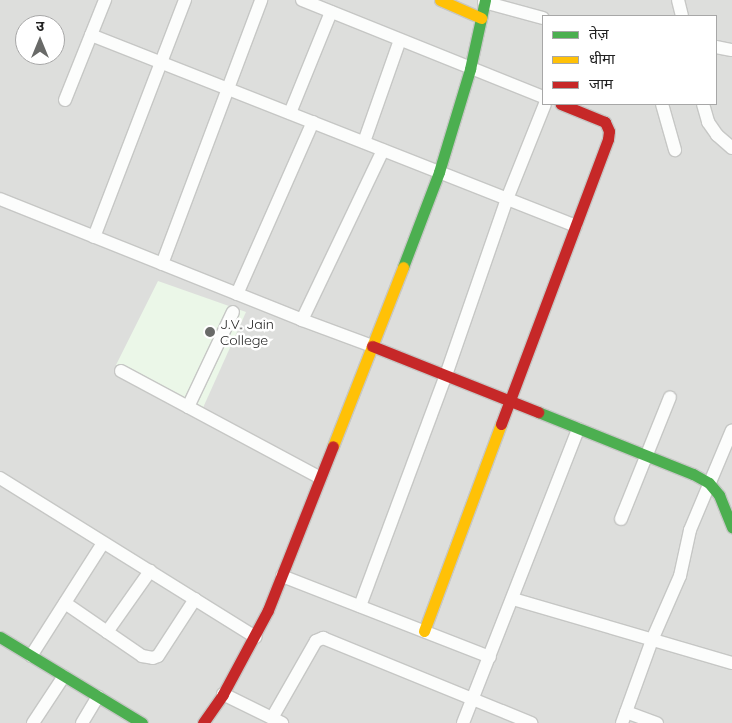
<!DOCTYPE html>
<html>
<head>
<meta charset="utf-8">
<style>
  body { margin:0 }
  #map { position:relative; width:732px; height:723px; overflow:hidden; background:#edefeb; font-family:Quicksand,"Noto Sans Devanagari",sans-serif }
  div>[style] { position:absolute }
  .built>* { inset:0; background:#dddedc }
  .education>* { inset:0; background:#ebf7e8 }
  .roads { filter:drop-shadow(1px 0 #c6c7c5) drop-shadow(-1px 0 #c6c7c5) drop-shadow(0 1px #c6c7c5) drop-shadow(0 -1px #c6c7c5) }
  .street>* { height:12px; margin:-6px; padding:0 6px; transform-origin:6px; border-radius:6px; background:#fcfdfc }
  .fast>* { height:11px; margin:-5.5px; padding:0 5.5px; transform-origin:5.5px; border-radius:5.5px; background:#4caf50 }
  .slow>* { height:11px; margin:-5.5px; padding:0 5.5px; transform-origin:5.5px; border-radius:5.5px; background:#ffc107 }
  .jam>* { height:11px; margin:-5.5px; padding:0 5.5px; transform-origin:5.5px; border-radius:5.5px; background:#c62828 }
  .dots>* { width:14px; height:14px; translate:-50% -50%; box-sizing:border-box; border:2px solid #fff; border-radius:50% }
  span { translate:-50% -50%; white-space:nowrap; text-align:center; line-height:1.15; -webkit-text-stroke:5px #fff; paint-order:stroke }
  .poi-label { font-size:14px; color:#222 }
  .left { translate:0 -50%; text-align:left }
  .legend { position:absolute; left:542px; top:15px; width:175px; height:90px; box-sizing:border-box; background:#fff; border:1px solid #a7a7a7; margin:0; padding:6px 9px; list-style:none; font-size:15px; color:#222 }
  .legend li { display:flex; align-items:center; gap:10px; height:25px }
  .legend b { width:25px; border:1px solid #a7a7a7 }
  .north { position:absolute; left:15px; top:15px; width:50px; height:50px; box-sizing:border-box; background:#fff; border:1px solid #a7a7a7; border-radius:50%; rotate:0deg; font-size:14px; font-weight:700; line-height:20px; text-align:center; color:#222 }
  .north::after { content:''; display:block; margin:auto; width:18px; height:22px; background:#696a68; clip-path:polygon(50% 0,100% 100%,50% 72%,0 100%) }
</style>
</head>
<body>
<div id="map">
  <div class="built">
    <div style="clip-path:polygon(evenodd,0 0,732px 0,732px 723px,0 723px,0 0,543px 16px,716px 16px,716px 104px,543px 104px,543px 16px,0 0,25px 25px,55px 25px,55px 55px,25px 55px,25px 25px)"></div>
  </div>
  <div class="education">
    <div style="clip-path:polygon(158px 281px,246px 312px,202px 410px,116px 365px)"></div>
  </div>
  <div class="roads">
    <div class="street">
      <div style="left:302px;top:0;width:260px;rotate:21.9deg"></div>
      <div style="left:678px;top:0;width:16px;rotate:76deg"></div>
      <div style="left:484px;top:2px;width:61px;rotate:15.2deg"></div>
      <div style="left:91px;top:35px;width:521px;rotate:21.5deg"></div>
      <div style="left:716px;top:47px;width:16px;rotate:11deg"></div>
      <div style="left:65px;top:100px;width:108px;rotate:-68.2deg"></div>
      <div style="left:662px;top:104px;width:48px;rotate:74.2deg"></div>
      <div style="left:703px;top:104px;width:19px;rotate:74deg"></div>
      <div style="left:708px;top:122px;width:16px;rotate:55deg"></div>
      <div style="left:717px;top:135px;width:20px;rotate:41deg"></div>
      <div style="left:290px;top:113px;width:109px;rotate:-67.9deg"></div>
      <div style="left:364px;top:142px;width:108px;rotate:-70.6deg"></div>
      <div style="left:0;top:199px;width:325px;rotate:21.8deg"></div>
      <div style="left:302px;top:320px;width:75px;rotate:20.4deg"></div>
      <div style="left:94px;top:237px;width:254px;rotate:-69deg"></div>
      <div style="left:162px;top:264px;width:282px;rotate:-69.4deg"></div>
      <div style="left:237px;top:294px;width:188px;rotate:-66.2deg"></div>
      <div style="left:302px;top:320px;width:188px;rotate:-64.5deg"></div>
      <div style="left:121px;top:371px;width:225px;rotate:28.2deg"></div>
      <div style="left:188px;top:407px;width:105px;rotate:-64.7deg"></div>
      <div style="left:0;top:478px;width:301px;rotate:31.9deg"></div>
      <div style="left:621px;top:519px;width:131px;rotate:-68.1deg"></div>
      <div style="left:282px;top:576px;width:223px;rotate:21.3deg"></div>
      <div style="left:513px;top:599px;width:228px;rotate:16.3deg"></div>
      <div style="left:65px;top:603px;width:93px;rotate:34.5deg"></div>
      <div style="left:142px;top:656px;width:11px;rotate:10deg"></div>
      <div style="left:153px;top:658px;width:5px;rotate:-22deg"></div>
      <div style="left:158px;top:656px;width:68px;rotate:-57deg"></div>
      <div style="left:360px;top:606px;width:246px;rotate:-69.6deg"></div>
      <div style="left:446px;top:375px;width:186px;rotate:-70.9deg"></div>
      <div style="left:507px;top:199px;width:102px;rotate:-68.2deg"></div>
      <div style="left:107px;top:632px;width:75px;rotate:-54.8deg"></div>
      <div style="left:31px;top:656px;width:134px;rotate:-57.5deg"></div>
      <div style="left:223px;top:694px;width:66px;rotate:26.2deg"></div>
      <div style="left:626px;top:712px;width:33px;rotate:20deg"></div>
      <div style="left:272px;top:718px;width:89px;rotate:-60.3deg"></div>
      <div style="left:316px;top:641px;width:8px;rotate:-23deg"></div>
      <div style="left:323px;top:638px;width:225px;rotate:22.2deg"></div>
      <div style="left:33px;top:723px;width:56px;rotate:-56.6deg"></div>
      <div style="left:82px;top:723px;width:31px;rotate:-59deg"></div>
      <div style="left:463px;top:723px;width:316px;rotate:-68.6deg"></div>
      <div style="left:622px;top:723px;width:88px;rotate:-70.1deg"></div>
      <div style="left:652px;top:640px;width:70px;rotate:-66.4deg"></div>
      <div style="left:680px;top:576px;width:47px;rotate:-77.7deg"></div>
      <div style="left:690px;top:530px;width:108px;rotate:-67.2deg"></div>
    </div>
    <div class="fast">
      <div style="left:403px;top:267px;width:102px;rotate:-69.2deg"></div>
      <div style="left:439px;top:172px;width:108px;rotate:-73.2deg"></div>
      <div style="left:470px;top:69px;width:71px;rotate:-77.7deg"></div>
      <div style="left:538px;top:412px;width:167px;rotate:21.8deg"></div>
      <div style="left:693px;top:474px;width:18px;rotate:29deg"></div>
      <div style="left:709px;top:483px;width:16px;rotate:50deg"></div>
      <div style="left:719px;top:495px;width:35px;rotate:68deg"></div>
      <div style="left:0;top:637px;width:166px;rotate:31.2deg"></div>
    </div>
    <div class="slow">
      <div style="left:440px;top:0;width:45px;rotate:23.7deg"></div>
      <div style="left:333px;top:446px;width:192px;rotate:-68.6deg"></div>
      <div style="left:424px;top:631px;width:221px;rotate:-69.6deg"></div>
    </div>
    <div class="jam">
      <div style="left:372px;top:346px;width:179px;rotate:21.7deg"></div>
      <div style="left:501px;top:424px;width:304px;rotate:-69.4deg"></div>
      <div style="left:608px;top:139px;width:8px;rotate:-83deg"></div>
      <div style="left:609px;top:131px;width:10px;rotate:-114deg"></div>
      <div style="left:605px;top:122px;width:48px;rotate:-157.8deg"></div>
      <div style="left:203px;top:723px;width:35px;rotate:-55deg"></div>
      <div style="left:223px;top:694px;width:95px;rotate:-61.8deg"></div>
      <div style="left:268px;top:610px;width:176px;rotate:-68.4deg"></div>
    </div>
  </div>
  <div class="dots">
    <div style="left:210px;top:332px;background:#696a68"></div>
  </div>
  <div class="poi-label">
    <span class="left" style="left:220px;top:332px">J.V. Jain<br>College</span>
  </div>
  <ul class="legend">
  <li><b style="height:6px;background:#4caf50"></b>तेज़</li>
  <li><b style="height:6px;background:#ffc107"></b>धीमा</li>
  <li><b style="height:6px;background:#c62828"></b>जाम</li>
  </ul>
  <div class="north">उ</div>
</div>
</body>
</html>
